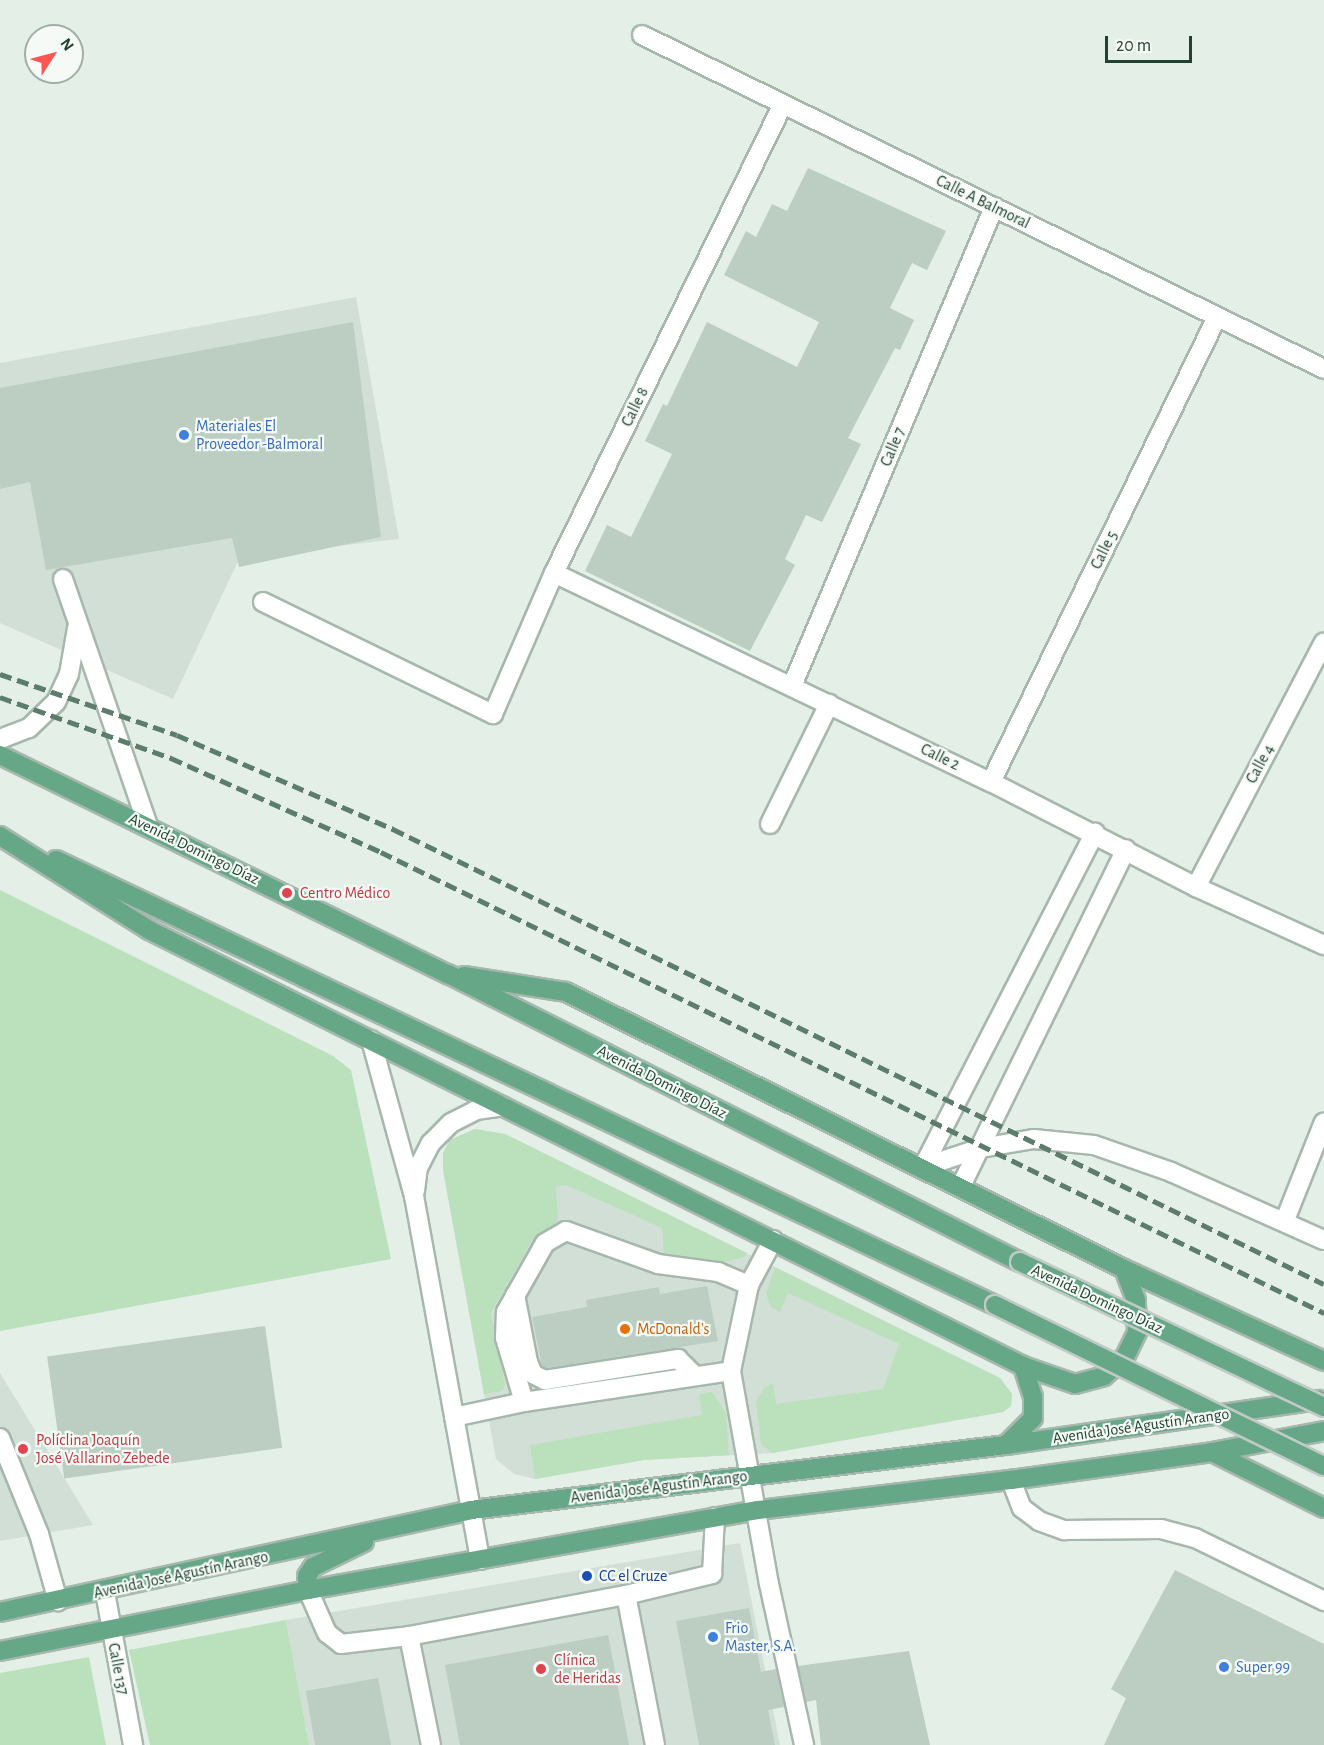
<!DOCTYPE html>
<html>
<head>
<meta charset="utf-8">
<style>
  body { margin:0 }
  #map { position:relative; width:1324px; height:1745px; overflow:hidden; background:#e4efe7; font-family:"Alegreya Sans",sans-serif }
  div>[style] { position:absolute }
  .built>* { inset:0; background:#d2dfd6 }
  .green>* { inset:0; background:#bbe1bc }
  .building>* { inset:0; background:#bccdc2; transform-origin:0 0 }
  .roads { filter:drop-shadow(2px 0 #a6b8ad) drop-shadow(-2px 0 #a6b8ad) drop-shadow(0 2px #a6b8ad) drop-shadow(0 -2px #a6b8ad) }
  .minor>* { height:18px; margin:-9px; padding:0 9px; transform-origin:9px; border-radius:9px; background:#fff }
  .major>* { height:18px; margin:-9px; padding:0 9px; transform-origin:9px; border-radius:9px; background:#65a786 }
  .rail>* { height:4.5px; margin-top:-2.25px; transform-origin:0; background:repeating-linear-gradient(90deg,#5c7d6c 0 12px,transparent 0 18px) }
  .bridges { filter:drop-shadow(2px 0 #c1cac5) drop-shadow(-2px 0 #c1cac5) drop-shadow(0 2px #c1cac5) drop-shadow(0 -2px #c1cac5) }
  .major-bridge>* { height:18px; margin:-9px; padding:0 9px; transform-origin:9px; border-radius:9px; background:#65a786 }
  .dots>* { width:16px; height:16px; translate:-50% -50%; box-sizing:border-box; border:3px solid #f5faf6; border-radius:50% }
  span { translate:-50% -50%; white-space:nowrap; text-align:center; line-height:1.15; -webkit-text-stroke:4.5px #f5faf6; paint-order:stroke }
  .street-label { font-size:16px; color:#214231 }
  .shop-label { font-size:16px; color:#366cbe }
  .left { translate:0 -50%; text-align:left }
  .health-label { font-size:16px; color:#be3a42 }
  .food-label { font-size:16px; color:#c56008 }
  .transit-label { font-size:16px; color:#164399 }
  .north { position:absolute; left:24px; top:24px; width:60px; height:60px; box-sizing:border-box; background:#f5faf6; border:2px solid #a0b0a7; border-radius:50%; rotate:54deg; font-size:16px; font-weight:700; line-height:24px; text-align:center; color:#214231 }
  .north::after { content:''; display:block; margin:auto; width:21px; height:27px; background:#fd5454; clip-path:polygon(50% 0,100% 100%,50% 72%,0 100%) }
  .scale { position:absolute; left:1105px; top:36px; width:87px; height:27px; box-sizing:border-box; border:3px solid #214231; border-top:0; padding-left:8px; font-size:18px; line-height:21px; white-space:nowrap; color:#214231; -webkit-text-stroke:4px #f5faf6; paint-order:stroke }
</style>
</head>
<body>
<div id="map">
  <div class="built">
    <div style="clip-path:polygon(356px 297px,399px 539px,240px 557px,173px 699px,0 623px,0 363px)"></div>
    <div style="clip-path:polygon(475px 1129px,505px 1134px,1000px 1378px,1012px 1394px,1011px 1406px,1003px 1412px,772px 1453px,644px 1460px,535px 1479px,514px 1474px,496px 1459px,443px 1170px,443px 1153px,450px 1140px)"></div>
    <div style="clip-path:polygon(0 1373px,93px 1525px,0 1541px)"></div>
    <div style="clip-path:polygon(740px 1543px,780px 1745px,309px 1745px,286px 1620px)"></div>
  </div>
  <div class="green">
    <div style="clip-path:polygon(0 890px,333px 1056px,351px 1070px,391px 1259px,0 1331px)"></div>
    <div style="clip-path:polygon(475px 1129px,505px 1134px,747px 1253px,745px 1257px,724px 1262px,664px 1253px,662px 1228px,566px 1185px,556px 1187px,558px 1221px,531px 1242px,491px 1313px,505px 1386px,502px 1391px,484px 1394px,443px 1170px,443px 1153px,450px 1140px)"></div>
    <div style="clip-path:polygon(775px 1267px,1000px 1378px,1012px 1394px,1011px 1406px,1003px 1412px,772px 1453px,761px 1444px,756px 1401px,764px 1388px,773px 1383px,776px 1404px,883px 1389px,899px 1344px,788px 1293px,780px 1312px,771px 1307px,766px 1294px)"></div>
    <div style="clip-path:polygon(712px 1392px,726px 1413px,729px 1455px,644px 1460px,535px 1479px,530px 1445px,702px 1415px,699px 1394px)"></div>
    <div style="clip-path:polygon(286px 1620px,309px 1745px,150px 1745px,129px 1650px)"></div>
    <div style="clip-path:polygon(89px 1657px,106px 1745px,0 1745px,0 1673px)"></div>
  </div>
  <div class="building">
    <div style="clip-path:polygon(808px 168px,946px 231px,927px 270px,912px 263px,890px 308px,914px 320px,900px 350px,895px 348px,848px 438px,861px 444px,822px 522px,806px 515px,785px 559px,795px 565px,750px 651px,585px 571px,607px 525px,631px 537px,672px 454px,645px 441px,663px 404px,667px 406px,707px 322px,797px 367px,819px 322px,724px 275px,746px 231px,756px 237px,772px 204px,787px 211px)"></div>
    <div style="clip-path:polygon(353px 322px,381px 537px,239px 567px,232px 538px,46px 570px,30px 482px,0 489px,0 388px)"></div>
    <div style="clip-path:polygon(707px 1286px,718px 1341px,547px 1368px,542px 1366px,532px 1317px,587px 1307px,586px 1300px,659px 1287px,660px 1294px)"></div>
    <div style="left:265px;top:1326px;width:123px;height:220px;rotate:82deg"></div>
    <div style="clip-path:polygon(1175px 1570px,1324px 1644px,1324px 1745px,1104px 1745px,1126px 1698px,1111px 1689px)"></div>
    <div style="clip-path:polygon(749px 1608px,761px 1672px,776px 1669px,784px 1707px,768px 1710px,775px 1745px,699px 1745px,676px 1621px)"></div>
    <div style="clip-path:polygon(608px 1635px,629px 1745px,460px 1745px,445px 1665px)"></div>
    <div style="clip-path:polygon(909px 1651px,930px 1745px,821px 1745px,816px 1700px,806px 1702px,798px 1666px)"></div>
    <div style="clip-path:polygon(378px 1678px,391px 1745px,315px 1745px,306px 1691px)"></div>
  </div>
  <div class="roads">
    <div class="minor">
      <div style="left:642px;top:35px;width:759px;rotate:26.09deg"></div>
      <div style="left:554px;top:573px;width:484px;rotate:25.6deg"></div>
      <div style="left:991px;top:782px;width:230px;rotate:27.1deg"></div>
      <div style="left:1196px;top:887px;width:141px;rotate:24.4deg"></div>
      <div style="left:63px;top:579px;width:261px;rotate:71deg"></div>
      <div style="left:263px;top:602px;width:256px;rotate:26deg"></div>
      <div style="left:493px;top:714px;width:154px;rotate:-66.6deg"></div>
      <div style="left:554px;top:573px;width:522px;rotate:-63.97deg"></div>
      <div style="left:792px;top:686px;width:520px;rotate:-67.13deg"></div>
      <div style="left:0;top:739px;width:31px;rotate:-21deg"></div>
      <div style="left:29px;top:728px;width:37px;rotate:-44deg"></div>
      <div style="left:56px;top:702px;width:31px;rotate:-65deg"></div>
      <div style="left:69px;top:674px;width:47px;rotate:-80.1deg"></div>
      <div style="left:991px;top:782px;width:517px;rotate:-64.08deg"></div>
      <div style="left:770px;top:824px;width:134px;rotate:-63.8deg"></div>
      <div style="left:1196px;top:887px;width:276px;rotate:-62.4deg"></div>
      <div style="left:371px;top:1040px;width:162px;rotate:74.6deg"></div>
      <div style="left:414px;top:1196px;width:370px;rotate:79.7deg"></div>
      <div style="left:923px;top:1167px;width:61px;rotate:-18.1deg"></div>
      <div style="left:981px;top:1148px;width:54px;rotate:-9.6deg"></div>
      <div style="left:1034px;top:1139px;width:60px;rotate:5.7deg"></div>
      <div style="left:1094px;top:1145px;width:82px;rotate:19.3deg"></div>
      <div style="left:1171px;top:1172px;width:167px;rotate:24deg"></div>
      <div style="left:923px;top:1167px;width:376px;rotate:-62.8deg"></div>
      <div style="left:961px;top:1186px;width:375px;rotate:-63.9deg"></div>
      <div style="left:415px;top:1191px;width:23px;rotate:-83deg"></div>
      <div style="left:418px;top:1168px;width:28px;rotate:-63deg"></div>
      <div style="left:431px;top:1143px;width:28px;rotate:-45deg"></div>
      <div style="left:451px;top:1123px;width:28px;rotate:-27deg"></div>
      <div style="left:476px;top:1110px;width:27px;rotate:-8deg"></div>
      <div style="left:1285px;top:1220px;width:105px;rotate:-68.3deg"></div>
      <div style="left:773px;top:1240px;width:51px;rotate:118.1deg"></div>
      <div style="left:749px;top:1285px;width:88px;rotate:101.8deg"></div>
      <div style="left:731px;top:1371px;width:216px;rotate:79.9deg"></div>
      <div style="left:769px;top:1584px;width:165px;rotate:77.7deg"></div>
      <div style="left:515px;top:1295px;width:68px;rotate:79deg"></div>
      <div style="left:528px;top:1362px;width:13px;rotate:67deg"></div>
      <div style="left:533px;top:1374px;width:13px;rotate:27deg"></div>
      <div style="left:545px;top:1380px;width:135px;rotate:-9deg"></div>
      <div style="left:678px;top:1359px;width:24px;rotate:45deg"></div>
      <div style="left:524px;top:1402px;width:67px;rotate:-106.5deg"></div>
      <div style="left:505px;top:1338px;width:26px;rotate:-88deg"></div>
      <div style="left:506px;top:1312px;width:79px;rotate:-60.5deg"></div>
      <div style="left:545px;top:1243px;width:24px;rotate:-30deg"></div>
      <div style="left:566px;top:1231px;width:98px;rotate:19.7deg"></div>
      <div style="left:658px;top:1264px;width:61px;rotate:7.6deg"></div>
      <div style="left:718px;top:1272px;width:34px;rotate:23deg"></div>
      <div style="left:454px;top:1417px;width:72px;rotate:-12.1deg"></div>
      <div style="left:524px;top:1402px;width:209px;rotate:-8.5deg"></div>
      <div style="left:0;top:1438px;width:104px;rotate:67.9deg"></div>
      <div style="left:39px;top:1534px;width:70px;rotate:74.2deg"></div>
      <div style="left:1011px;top:1480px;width:30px;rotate:69deg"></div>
      <div style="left:1022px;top:1508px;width:21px;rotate:37deg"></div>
      <div style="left:1039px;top:1521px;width:27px;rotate:20deg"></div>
      <div style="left:1064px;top:1530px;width:97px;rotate:-0.6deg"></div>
      <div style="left:1161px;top:1529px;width:35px;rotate:15deg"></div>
      <div style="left:1195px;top:1538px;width:144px;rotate:26deg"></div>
      <div style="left:308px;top:1590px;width:47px;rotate:66.2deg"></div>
      <div style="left:327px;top:1633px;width:18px;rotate:38deg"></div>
      <div style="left:341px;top:1644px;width:68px;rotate:-6.7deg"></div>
      <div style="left:409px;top:1636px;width:221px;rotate:-10.7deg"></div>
      <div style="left:105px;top:1592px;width:156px;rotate:79.6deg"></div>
      <div style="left:409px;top:1636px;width:111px;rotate:78.6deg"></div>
      <div style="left:655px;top:1745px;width:153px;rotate:-100.9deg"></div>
      <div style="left:626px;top:1595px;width:89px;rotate:-13.7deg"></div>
      <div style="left:712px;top:1574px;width:57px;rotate:-87deg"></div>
    </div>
    <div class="major">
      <div style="left:0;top:755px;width:499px;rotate:26.1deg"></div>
      <div style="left:448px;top:974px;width:640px;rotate:26.73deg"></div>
      <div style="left:0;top:836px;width:176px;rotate:32.2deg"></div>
      <div style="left:149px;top:930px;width:977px;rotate:26.51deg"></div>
      <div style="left:1023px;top:1366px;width:55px;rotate:19.1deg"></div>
      <div style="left:1075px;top:1384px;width:30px;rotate:-15deg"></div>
      <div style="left:1104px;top:1376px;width:28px;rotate:-42deg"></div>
      <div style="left:1125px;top:1357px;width:28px;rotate:-64deg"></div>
      <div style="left:1137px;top:1332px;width:32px;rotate:-92deg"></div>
      <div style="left:1136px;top:1300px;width:33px;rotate:-111deg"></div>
      <div style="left:56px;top:860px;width:1039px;rotate:25.36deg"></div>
      <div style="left:464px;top:976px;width:103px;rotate:8.9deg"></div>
      <div style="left:566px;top:992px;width:623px;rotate:26.4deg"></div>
      <div style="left:1124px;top:1269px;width:220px;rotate:24.7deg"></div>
      <div style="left:1006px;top:1445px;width:38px;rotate:-45deg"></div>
      <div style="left:1033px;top:1418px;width:21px;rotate:-90deg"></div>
      <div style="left:1033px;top:1397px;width:33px;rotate:-108deg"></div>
      <div style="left:1212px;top:1452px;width:125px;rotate:26.6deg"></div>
      <div style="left:308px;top:1590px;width:14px;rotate:-94deg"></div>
      <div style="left:307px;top:1576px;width:11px;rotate:-56deg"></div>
      <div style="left:313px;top:1567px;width:57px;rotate:-26.1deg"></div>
      <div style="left:0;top:1612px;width:482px;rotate:-12.2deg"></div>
      <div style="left:471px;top:1510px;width:539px;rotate:-6.93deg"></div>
      <div style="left:1006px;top:1445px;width:316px;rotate:-8.2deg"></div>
      <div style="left:0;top:1651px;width:314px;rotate:-11.2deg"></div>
      <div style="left:308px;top:1590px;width:457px;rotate:-10.1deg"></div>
      <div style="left:758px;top:1510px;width:255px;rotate:-6.8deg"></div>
      <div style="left:1011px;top:1480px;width:203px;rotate:-7.9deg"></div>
      <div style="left:1212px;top:1452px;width:114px;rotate:-10.6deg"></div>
    </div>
  </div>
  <div class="rail">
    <div style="left:0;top:674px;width:187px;rotate:19deg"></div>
    <div style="left:177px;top:735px;width:236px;rotate:23.5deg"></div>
    <div style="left:393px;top:829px;width:1036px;rotate:26.05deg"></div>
    <div style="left:0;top:697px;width:182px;rotate:19.6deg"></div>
    <div style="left:171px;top:758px;width:230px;rotate:24.1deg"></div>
    <div style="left:381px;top:852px;width:1050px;rotate:26.05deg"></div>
  </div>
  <div class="bridges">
    <div class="major-bridge">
      <div style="left:1020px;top:1262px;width:337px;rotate:25.5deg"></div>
      <div style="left:995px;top:1305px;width:366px;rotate:26.1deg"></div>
    </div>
  </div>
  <div class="dots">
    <div style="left:184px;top:435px;background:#3f7fe0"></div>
    <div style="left:287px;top:893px;background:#e0444e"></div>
    <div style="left:625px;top:1329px;background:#e8710a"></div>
    <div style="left:23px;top:1449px;background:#e0444e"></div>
    <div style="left:587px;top:1576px;background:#1a4fb4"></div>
    <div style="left:713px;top:1637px;background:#3f7fe0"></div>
    <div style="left:1224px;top:1667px;background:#3f7fe0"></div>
    <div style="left:541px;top:1669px;background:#e0444e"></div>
  </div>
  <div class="street-label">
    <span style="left:983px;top:202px;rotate:26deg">Calle A Balmoral</span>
    <span style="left:635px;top:407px;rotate:-64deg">Calle 8</span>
    <span style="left:893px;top:447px;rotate:-67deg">Calle 7</span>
    <span style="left:1104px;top:550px;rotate:-64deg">Calle 5</span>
    <span style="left:940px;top:757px;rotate:26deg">Calle 2</span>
    <span style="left:1260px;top:764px;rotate:-62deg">Calle 4</span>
    <span style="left:194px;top:849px;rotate:26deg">Avenida Domingo Díaz</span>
    <span style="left:662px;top:1082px;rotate:27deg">Avenida Domingo Díaz</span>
    <span style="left:1097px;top:1299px;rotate:25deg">Avenida Domingo Díaz</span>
    <span style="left:1141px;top:1426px;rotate:-8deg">Avenida José Agustín Arango</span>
    <span style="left:659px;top:1487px;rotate:-7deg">Avenida José Agustín Arango</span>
    <span style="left:181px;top:1575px;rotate:-12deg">Avenida José Agustín Arango</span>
    <span style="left:118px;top:1669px;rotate:79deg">Calle 137</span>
  </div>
  <div class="shop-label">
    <span class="left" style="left:196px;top:435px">Materiales El<br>Proveedor -Balmoral</span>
    <span class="left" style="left:725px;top:1637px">Frio<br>Master, S.A.</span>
    <span class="left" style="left:1236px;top:1667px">Super 99</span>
  </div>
  <div class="health-label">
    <span class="left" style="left:300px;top:893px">Centro Médico</span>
    <span class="left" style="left:36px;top:1449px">Políclina Joaquín<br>José Vallarino Zebede</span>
    <span class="left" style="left:554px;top:1669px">Clínica<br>de Heridas</span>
  </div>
  <div class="food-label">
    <span class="left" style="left:637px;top:1329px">McDonald's</span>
  </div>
  <div class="transit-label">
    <span class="left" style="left:599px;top:1576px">CC el Cruze</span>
  </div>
  <div class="north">N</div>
  <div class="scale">20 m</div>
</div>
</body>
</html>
